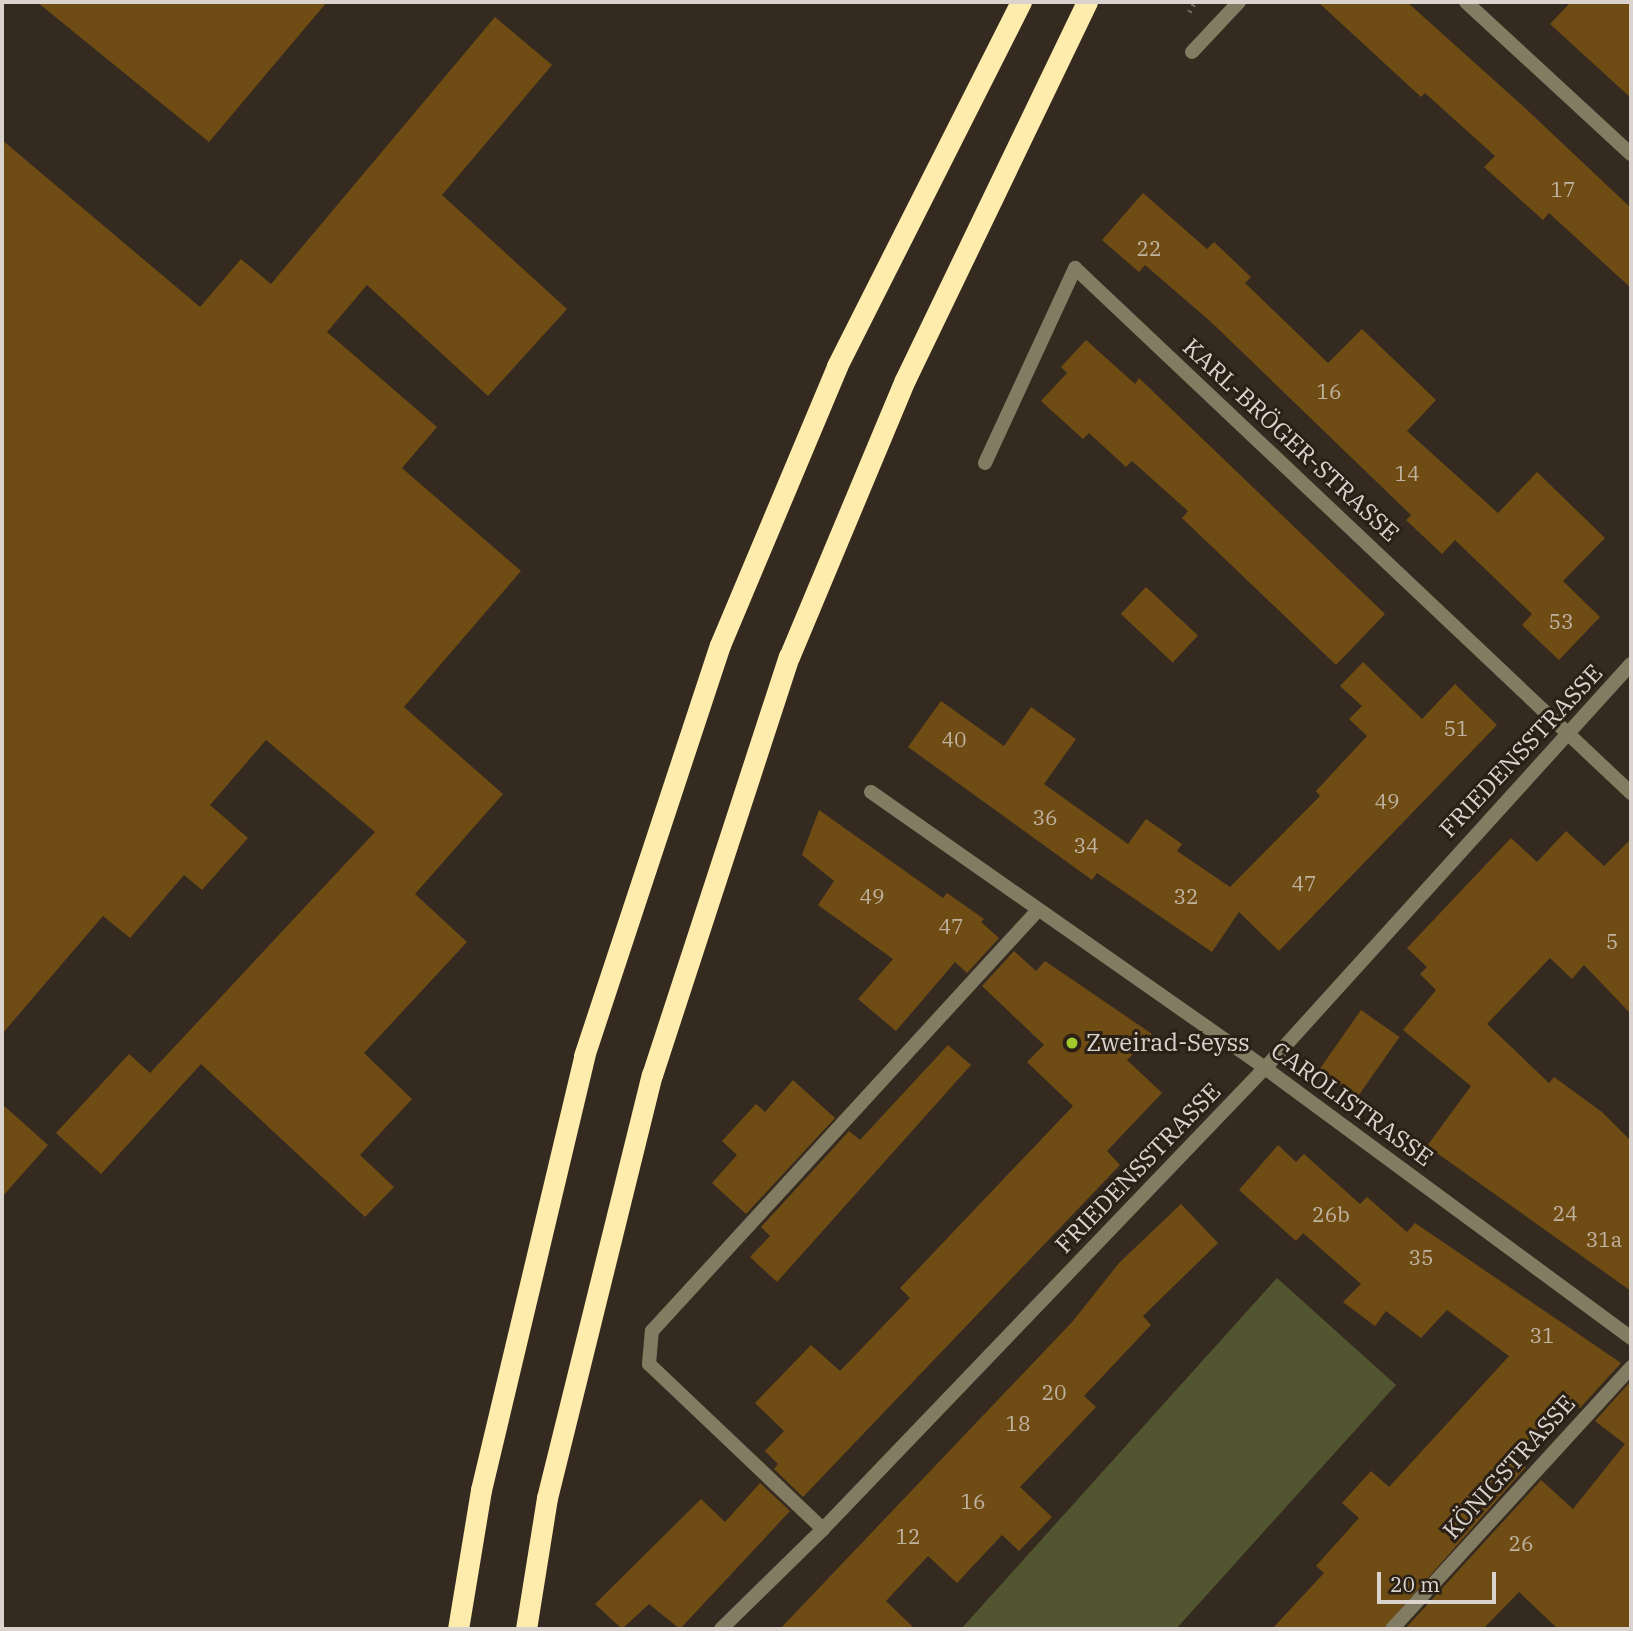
<!DOCTYPE html>
<html>
<head>
<meta charset="utf-8">
<style>
  body { margin:0 }
  #map { position:relative; width:1633px; height:1631px; overflow:hidden; background:#352a1f; font-family:"IBM Plex Serif",serif }
  div>[style] { position:absolute }
  .green>* { inset:0; background:#515630 }
  .building>* { inset:0; background:#6f4c14; transform-origin:0 0 }
  .path>* { height:4.5px; margin-top:-2.25px; transform-origin:0; background:repeating-linear-gradient(90deg,#6f655c 0 2px,transparent 0 7px) }
  .lane>* { height:14px; margin:-7px; padding:0 7px; transform-origin:7px; border-radius:7px; background:#827c62 }
  .street>* { height:14px; margin:-7px; padding:0 7px; transform-origin:7px; border-radius:7px; background:#827c62 }
  .highway>* { height:21px; margin:-10.5px; padding:0 10.5px; transform-origin:10.5px; border-radius:10.5px; background:#fdecab }
  .dots>* { width:19px; height:19px; translate:-50% -50%; box-sizing:border-box; border:4px solid #2a2016; border-radius:50% }
  span { translate:-50% -50%; white-space:nowrap; text-align:center; line-height:1.15; -webkit-text-stroke:6px #2a2016; paint-order:stroke }
  .number-label { font-size:21px; color:#c0b2a0 }
  .number-label span { -webkit-text-stroke-width:0 }
  .street-label { font-size:24px; color:#dbd4ce }
  .poi-label { font-size:24px; color:#dbd4ce }
  .left { translate:0 -50%; text-align:left }
  .frame { position:absolute; inset:0; border:4px solid #dbd4ce; pointer-events:none }
  .scale { position:absolute; left:1377px; top:1572px; width:119px; height:32px; box-sizing:border-box; border:4px solid #dbd4ce; border-top:0; padding-left:9px; font-size:21px; line-height:24px; white-space:nowrap; color:#dbd4ce; -webkit-text-stroke:5px #2a2016; paint-order:stroke }
</style>
</head>
<body>
<div id="map">
  <div class="green">
    <div style="clip-path:polygon(1277px 1278px,1396px 1385px,1176px 1629px,961px 1629px)"></div>
  </div>
  <div class="building">
    <div style="clip-path:polygon(37px 2px,327px 2px,209px 142px)"></div>
    <div style="clip-path:polygon(1318px 2px,1407px 2px,1525px 108px,1631px 208px,1631px 288px,1549px 213px,1543px 220px,1484px 167px,1495px 156px,1425px 93px,1421px 97px)"></div>
    <div style="clip-path:polygon(1571px 2px,1631px 2px,1631px 98px,1550px 24px)"></div>
    <div style="clip-path:polygon(495px 17px,552px 65px,442px 195px,567px 309px,488px 396px,367px 285px,327px 332px,437px 427px,402px 468px,521px 571px,404px 707px,503px 794px,415px 894px,467px 942px,364px 1053px,412px 1099px,360px 1155px,394px 1187px,365px 1217px,201px 1064px,101px 1174px,56px 1133px,129px 1054px,150px 1073px,375px 832px,266px 740px,210px 805px,248px 838px,202px 890px,184px 875px,130px 938px,103px 916px,2px 1034px,2px 140px,200px 307px,241px 259px,271px 284px)"></div>
    <div style="clip-path:polygon(1143px 193px,1207px 249px,1214px 242px,1251px 277px,1245px 283px,1328px 363px,1362px 329px,1436px 400px,1407px 431px,1498px 513px,1537px 472px,1605px 538px,1563px 581px,1600px 617px,1559px 660px,1522px 625px,1532px 614px,1455px 540px,1442px 554px,1406px 520px,1411px 515px,1210px 321px,1145px 265px,1139px 272px,1102px 240px)"></div>
    <div style="clip-path:polygon(1086px 340px,1135px 384px,1139px 378px,1385px 614px,1336px 665px,1182px 518px,1188px 511px,1132px 461px,1126px 467px,1089px 433px,1083px 439px,1041px 401px,1067px 373px,1061px 367px)"></div>
    <div style="left:1146px;top:587px;width:71px;height:37px;rotate:43deg"></div>
    <div style="clip-path:polygon(1363px 662px,1422px 719px,1455px 684px,1497px 725px,1279px 951px,1239px 912px,1212px 952px,1097px 873px,1092px 880px,908px 747px,941px 701px,1004px 746px,1031px 707px,1076px 739px,1044px 784px,1128px 844px,1146px 819px,1182px 844px,1177px 851px,1230px 887px,1320px 796px,1316px 791px,1367px 736px,1349px 719px,1362px 706px,1340px 686px)"></div>
    <div style="clip-path:polygon(819px 810px,943px 898px,947px 893px,984px 919px,981px 922px,999px 938px,967px 973px,955px 962px,896px 1031px,858px 999px,893px 959px,818px 905px,834px 881px,802px 855px)"></div>
    <div style="clip-path:polygon(1566px 831px,1604px 866px,1631px 839px,1631px 1014px,1584px 965px,1572px 979px,1550px 958px,1487px 1024px,1549px 1083px,1554px 1077px,1602px 1112px,1631px 1141px,1631px 1291px,1427px 1146px,1471px 1086px,1403px 1030px,1436px 990px,1420px 974px,1427px 967px,1407px 948px,1511px 838px,1537px 862px)"></div>
    <div style="clip-path:polygon(1014px 951px,1036px 971px,1045px 961px,1152px 1034px,1127px 1060px,1162px 1093px,1107px 1151px,1120px 1165px,803px 1497px,774px 1469px,778px 1464px,765px 1451px,784px 1431px,755px 1403px,811px 1345px,840px 1371px,910px 1298px,900px 1288px,1073px 1106px,1027px 1062px,1044px 1045px,982px 986px)"></div>
    <div style="left:1361px;top:1010px;width:47px;height:72px;rotate:35deg"></div>
    <div style="clip-path:polygon(948px 1045px,971px 1065px,777px 1282px,750px 1257px,770px 1236px,761px 1227px,849px 1131px,860px 1140px)"></div>
    <div style="clip-path:polygon(793px 1080px,835px 1118px,746px 1214px,712px 1183px,737px 1155px,722px 1141px,756px 1104px,765px 1112px)"></div>
    <div style="clip-path:polygon(2px 1104px,48px 1145px,2px 1197px)"></div>
    <div style="clip-path:polygon(1278px 1145px,1296px 1162px,1304px 1154px,1360px 1204px,1367px 1197px,1407px 1232px,1415px 1223px,1621px 1363px,1580px 1408px,1568px 1398px,1541px 1426px,1514px 1456px,1526px 1467px,1383px 1629px,1272px 1629px,1324px 1573px,1316px 1566px,1359px 1518px,1342px 1503px,1371px 1471px,1389px 1487px,1509px 1356px,1447px 1310px,1421px 1338px,1386px 1311px,1375px 1326px,1343px 1302px,1361px 1284px,1303px 1233px,1296px 1241px,1239px 1190px)"></div>
    <div style="clip-path:polygon(1181px 1204px,1218px 1243px,1143px 1316px,1151px 1325px,1084px 1396px,1096px 1407px,1020px 1487px,1052px 1517px,1019px 1551px,1002px 1535px,957px 1583px,928px 1556px,886px 1601px,915px 1629px,780px 1629px,1073px 1321px,1119px 1263px)"></div>
    <div style="clip-path:polygon(1631px 1381px,1631px 1629px,1558px 1629px,1519px 1592px,1483px 1629px,1405px 1629px,1541px 1480px,1573px 1509px,1625px 1444px,1595px 1421px)"></div>
    <div style="clip-path:polygon(760px 1483px,790px 1511px,680px 1629px,649px 1604px,622px 1629px,595px 1604px,701px 1499px,725px 1522px)"></div>
  </div>
  <div class="path">
    <div style="left:1189px;top:12px;width:12px;rotate:-59deg"></div>
  </div>
  <div class="lane">
    <div style="left:649px;top:1364px;width:33px;rotate:-85deg"></div>
    <div style="left:652px;top:1331px;width:571px;rotate:-47.48deg"></div>
  </div>
  <div class="street">
    <div style="left:1466px;top:2px;width:224px;rotate:42.7deg"></div>
    <div style="left:1192px;top:52px;width:69px;rotate:-46.8deg"></div>
    <div style="left:985px;top:463px;width:215px;rotate:-65.2deg"></div>
    <div style="left:1075px;top:268px;width:765px;rotate:43.36deg"></div>
    <div style="left:871px;top:792px;width:481px;rotate:35deg"></div>
    <div style="left:1265px;top:1068px;width:455px;rotate:36.4deg"></div>
    <div style="left:649px;top:1364px;width:240px;rotate:43.5deg"></div>
    <div style="left:721px;top:1629px;width:143px;rotate:-44.4deg"></div>
    <div style="left:823px;top:1529px;width:639px;rotate:-46.21deg"></div>
    <div style="left:1265px;top:1068px;width:545px;rotate:-47.83deg"></div>
    <div style="left:1392px;top:1629px;width:355px;rotate:-47.6deg"></div>
  </div>
  <div class="highway">
    <div style="left:458px;top:1629px;width:141px;rotate:-80.6deg"></div>
    <div style="left:481px;top:1490px;width:446px;rotate:-76.6deg"></div>
    <div style="left:584px;top:1056px;width:433px;rotate:-71.7deg"></div>
    <div style="left:720px;top:645px;width:303px;rotate:-67.2deg"></div>
    <div style="left:837px;top:366px;width:408px;rotate:-63.2deg"></div>
    <div style="left:526px;top:1629px;width:133px;rotate:-80.9deg"></div>
    <div style="left:547px;top:1498px;width:436px;rotate:-76.1deg"></div>
    <div style="left:652px;top:1075px;width:440px;rotate:-71.9deg"></div>
    <div style="left:789px;top:657px;width:300px;rotate:-67.3deg"></div>
    <div style="left:905px;top:380px;width:420px;rotate:-64.3deg"></div>
  </div>
  <div class="dots">
    <div style="left:1072px;top:1043px;background:#a0c92b"></div>
  </div>
  <div class="number-label">
    <span style="left:1563px;top:189px">17</span>
    <span style="left:1149px;top:248px">22</span>
    <span style="left:1329px;top:391px">16</span>
    <span style="left:1407px;top:473px">14</span>
    <span style="left:1561px;top:621px">53</span>
    <span style="left:1456px;top:728px">51</span>
    <span style="left:954px;top:739px">40</span>
    <span style="left:1387px;top:801px">49</span>
    <span style="left:1045px;top:817px">36</span>
    <span style="left:1086px;top:845px">34</span>
    <span style="left:1304px;top:883px">47</span>
    <span style="left:872px;top:896px">49</span>
    <span style="left:1186px;top:896px">32</span>
    <span style="left:951px;top:926px">47</span>
    <span style="left:1612px;top:941px">5</span>
    <span style="left:1565px;top:1213px">24</span>
    <span style="left:1331px;top:1214px">26b</span>
    <span style="left:1604px;top:1239px">31a</span>
    <span style="left:1421px;top:1257px">35</span>
    <span style="left:1542px;top:1335px">31</span>
    <span style="left:1054px;top:1392px">20</span>
    <span style="left:1018px;top:1423px">18</span>
    <span style="left:973px;top:1501px">16</span>
    <span style="left:908px;top:1536px">12</span>
    <span style="left:1521px;top:1543px">26</span>
  </div>
  <div class="street-label">
    <span style="left:1291px;top:440px;rotate:43deg">KARL-BRÖGER-STRASSE</span>
    <span style="left:1521px;top:751px;rotate:-47deg">FRIEDENSSTRASSE</span>
    <span style="left:1352px;top:1104px;rotate:36deg">CAROLISTRASSE</span>
    <span style="left:1138px;top:1168px;rotate:-46deg">FRIEDENSSTRASSE</span>
    <span style="left:1509px;top:1467px;rotate:-48deg">KÖNIGSTRASSE</span>
  </div>
  <div class="poi-label">
    <span class="left" style="left:1086px;top:1043px">Zweirad-Seyss</span>
  </div>
  <div class="frame"></div>
  <div class="scale">20 m</div>
</div>
</body>
</html>
